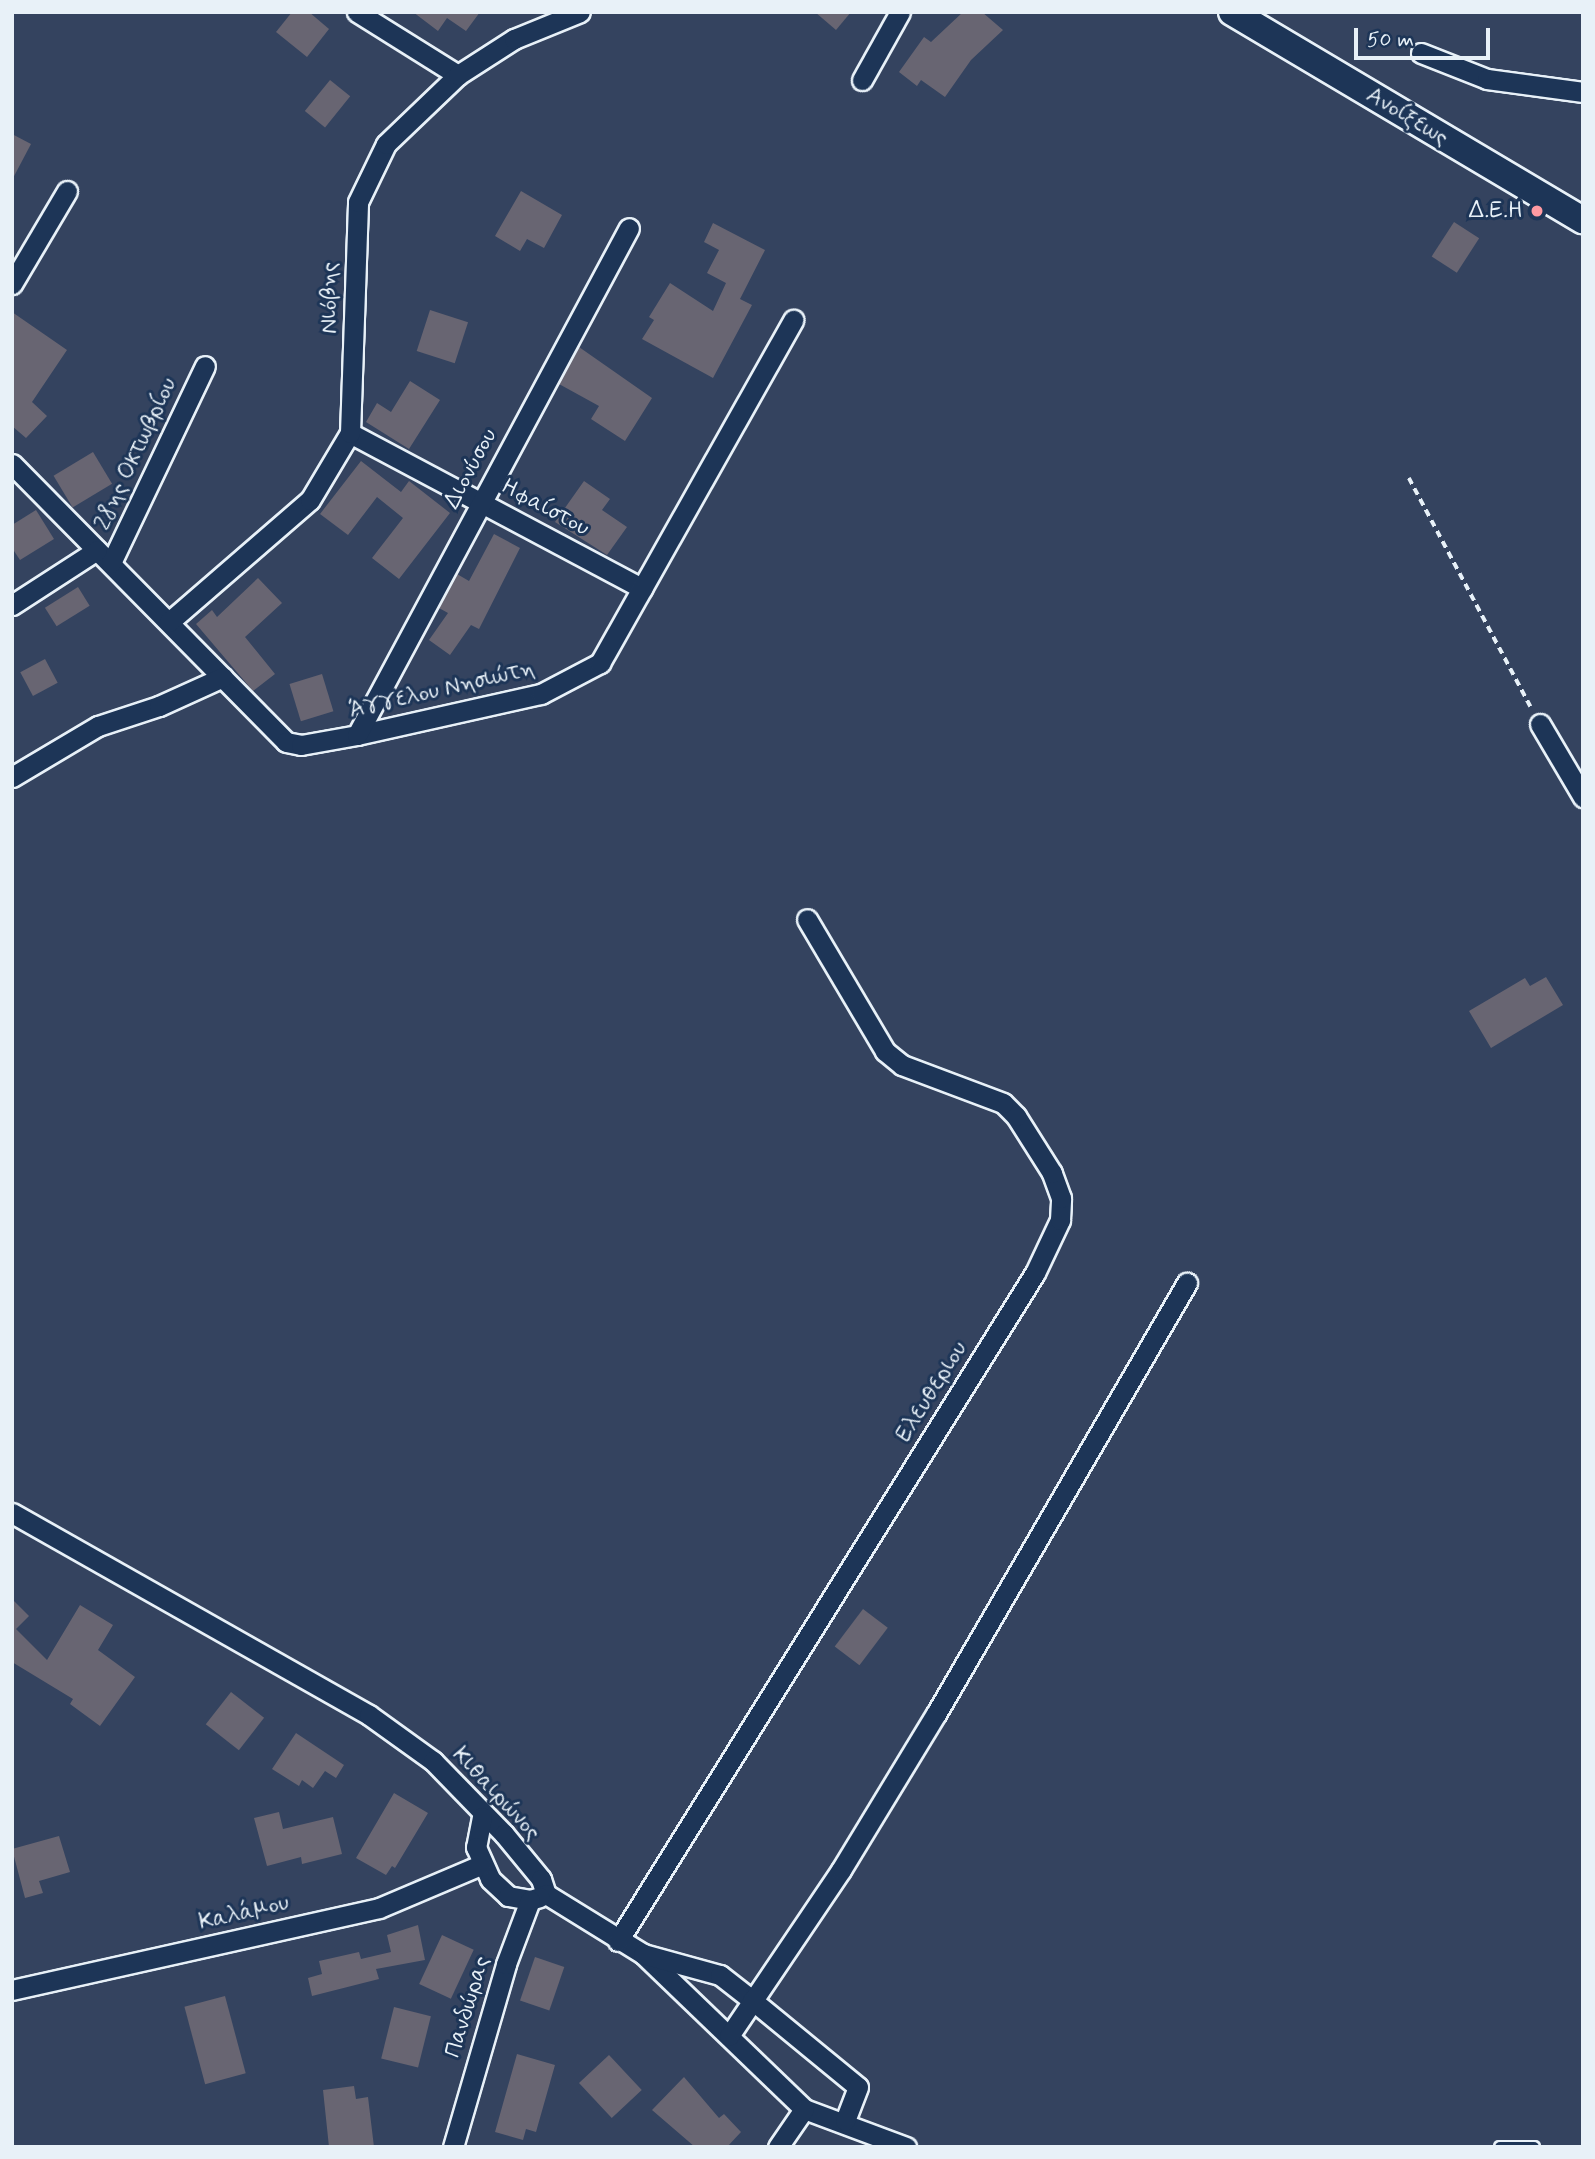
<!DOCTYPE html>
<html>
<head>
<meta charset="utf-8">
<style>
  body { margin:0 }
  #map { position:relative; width:1595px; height:2159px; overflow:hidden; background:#34435f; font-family:Mynerve,sans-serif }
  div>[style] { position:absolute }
  .building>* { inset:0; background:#686572; transform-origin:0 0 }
  .path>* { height:3.5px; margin-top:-1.75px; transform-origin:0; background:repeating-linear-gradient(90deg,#e8f1f8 0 7px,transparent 0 12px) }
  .roads { filter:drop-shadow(2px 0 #e8f1f8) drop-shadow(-2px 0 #e8f1f8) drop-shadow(0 2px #e8f1f8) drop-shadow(0 -2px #e8f1f8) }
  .lane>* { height:10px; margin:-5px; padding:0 5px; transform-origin:5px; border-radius:5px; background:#1d3557 }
  .street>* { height:19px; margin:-9.5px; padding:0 9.5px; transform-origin:9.5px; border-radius:9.5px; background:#1d3557 }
  .secondary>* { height:26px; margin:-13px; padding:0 13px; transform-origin:13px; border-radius:13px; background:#1d3557 }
  .dots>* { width:19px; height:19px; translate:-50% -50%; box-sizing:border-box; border:4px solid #1d3557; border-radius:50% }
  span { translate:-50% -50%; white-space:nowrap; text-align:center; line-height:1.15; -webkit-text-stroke:6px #1d3557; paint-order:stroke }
  .street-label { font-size:23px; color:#e8f1f8 }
  .poi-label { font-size:23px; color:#e8f1f8 }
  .right { translate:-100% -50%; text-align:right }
  .frame { position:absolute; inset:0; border:14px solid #e8f1f8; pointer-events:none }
  .scale { position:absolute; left:1354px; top:28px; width:136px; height:32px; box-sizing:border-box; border:4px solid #e8f1f8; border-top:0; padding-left:9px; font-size:21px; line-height:24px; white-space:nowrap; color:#e8f1f8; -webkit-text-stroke:5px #1d3557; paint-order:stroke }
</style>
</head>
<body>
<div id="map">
  <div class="building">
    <div style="clip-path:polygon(292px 12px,309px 12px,329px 29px,307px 57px,276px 32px)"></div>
    <div style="clip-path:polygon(413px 12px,480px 12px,466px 31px,447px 18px,438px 31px)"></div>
    <div style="clip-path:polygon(815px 12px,851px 12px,836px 30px)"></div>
    <div style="clip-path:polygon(963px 12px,982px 12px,1003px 30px,971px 60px,945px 97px,921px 80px,917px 86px,899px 72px,924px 37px,931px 42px)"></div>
    <div style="left:330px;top:80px;width:26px;height:40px;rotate:39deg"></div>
    <div style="clip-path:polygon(12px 134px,31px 144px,12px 180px)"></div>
    <div style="clip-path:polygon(521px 191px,562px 215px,544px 248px,527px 239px,520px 251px,495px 236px)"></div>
    <div style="left:1454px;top:222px;width:30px;height:41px;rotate:33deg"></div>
    <div style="clip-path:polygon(713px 223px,765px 250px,740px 299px,752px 305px,713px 378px,642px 339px,654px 320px,649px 317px,670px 283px,713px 311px,726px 283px,707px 273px,719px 250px,704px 242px)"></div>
    <div style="left:430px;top:310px;width:40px;height:43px;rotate:18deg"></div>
    <div style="clip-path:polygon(12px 312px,67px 350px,32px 402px,47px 416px,26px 438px,12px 426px)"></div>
    <div style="clip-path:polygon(579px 347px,652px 398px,625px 441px,591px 419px,599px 406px,559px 384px)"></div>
    <div style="clip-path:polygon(410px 381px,440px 400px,409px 449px,366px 422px,377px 403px,391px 412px)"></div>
    <div style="left:93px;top:452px;width:37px;height:46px;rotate:59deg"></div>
    <div style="clip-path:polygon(361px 461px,401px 492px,409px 481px,450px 513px,399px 579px,372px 558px,403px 518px,377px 497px,348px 535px,320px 514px)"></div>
    <div style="clip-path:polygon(584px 481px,610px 499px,602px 510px,627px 527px,607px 555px,555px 522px)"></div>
    <div style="clip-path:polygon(36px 510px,54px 539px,20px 560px,12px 548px,12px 525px)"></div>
    <div style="clip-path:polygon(494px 534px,520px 548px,479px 629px,471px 625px,450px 655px,429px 640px,448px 613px,439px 608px,457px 574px,469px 581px)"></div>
    <div style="clip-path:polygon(258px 578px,282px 603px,245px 637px,275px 674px,253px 691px,196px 624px,212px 610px,217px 617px)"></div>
    <div style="left:78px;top:587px;width:22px;height:39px;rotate:58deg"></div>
    <div style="left:45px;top:659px;width:27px;height:28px;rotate:62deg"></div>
    <div style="left:322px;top:674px;width:39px;height:34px;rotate:73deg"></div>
    <div style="clip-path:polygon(1546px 977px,1563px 1005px,1491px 1048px,1469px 1011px,1525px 978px,1530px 986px)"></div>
    <div style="clip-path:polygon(12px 1599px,29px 1616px,16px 1629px,47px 1660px,80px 1605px,113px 1625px,98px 1650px,135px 1677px,100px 1726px,70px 1704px,73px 1699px,12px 1662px)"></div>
    <div style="left:863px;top:1609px;width:31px;height:47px;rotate:37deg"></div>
    <div style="left:231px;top:1692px;width:42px;height:41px;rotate:38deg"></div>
    <div style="clip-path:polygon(296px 1733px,344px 1765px,336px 1778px,325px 1771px,313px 1788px,302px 1780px,299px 1786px,272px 1769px)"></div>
    <div style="clip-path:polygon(394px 1793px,428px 1813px,395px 1868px,392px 1866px,386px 1875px,356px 1858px)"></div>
    <div style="clip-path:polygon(279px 1812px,283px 1829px,333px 1817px,342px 1854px,302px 1864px,301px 1857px,267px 1866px,254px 1818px)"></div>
    <div style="clip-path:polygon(59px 1836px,70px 1872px,39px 1881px,43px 1893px,25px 1898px,12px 1849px)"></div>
    <div style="clip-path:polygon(418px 1925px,425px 1960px,376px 1969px,379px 1979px,312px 1996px,308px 1978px,322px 1974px,319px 1961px,359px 1952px,361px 1959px,391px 1952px,387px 1935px)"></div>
    <div style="left:442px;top:1935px;width:35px;height:54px;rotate:25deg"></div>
    <div style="left:535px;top:1957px;width:31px;height:46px;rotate:19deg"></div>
    <div style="left:225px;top:1996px;width:80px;height:42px;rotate:75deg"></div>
    <div style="left:394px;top:2007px;width:38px;height:53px;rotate:14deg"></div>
    <div style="clip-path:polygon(517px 2054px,555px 2065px,536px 2132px,526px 2129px,523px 2140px,495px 2132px)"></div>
    <div style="left:609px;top:2055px;width:48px;height:41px;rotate:47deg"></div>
    <div style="clip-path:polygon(684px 2077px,719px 2118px,724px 2114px,741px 2132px,727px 2147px,695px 2147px,652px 2110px)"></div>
    <div style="clip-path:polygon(354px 2086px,356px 2099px,368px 2097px,374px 2147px,329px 2147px,323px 2090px)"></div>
  </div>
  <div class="path">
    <div style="left:1409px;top:478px;width:259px;rotate:62deg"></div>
  </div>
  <div class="roads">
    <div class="lane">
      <div style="left:1500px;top:2147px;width:34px"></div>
    </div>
    <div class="street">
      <div style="left:357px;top:12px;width:119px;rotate:32deg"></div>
      <div style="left:1421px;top:53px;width:71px;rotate:21.5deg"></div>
      <div style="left:1487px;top:79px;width:97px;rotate:7.7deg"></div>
      <div style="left:862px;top:80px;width:78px;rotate:-60.8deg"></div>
      <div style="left:12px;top:284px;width:108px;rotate:-59.4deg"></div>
      <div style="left:350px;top:433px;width:331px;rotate:28deg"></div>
      <div style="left:12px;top:464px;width:390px;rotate:45.4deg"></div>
      <div style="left:286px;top:742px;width:15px;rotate:11deg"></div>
      <div style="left:301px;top:745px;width:57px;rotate:-10.1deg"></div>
      <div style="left:357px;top:735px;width:189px;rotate:-12.6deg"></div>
      <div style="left:541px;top:694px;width:67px;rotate:-27.7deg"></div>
      <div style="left:600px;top:663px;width:394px;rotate:-60.6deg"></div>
      <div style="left:111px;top:563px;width:218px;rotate:-64.5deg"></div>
      <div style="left:12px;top:605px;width:101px;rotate:-32.9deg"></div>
      <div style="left:169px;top:622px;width:186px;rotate:-40.9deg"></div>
      <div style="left:310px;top:500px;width:78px;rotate:-59.2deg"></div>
      <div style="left:350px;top:433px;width:231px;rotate:-88deg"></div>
      <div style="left:358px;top:202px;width:64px;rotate:-64.2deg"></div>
      <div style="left:386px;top:144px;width:100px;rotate:-43.8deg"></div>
      <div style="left:458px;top:75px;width:67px;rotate:-32.7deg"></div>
      <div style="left:514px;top:39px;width:71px;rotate:-22.2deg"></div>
      <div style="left:1540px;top:724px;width:85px;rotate:59.5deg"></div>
      <div style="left:357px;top:735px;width:575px;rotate:-61.79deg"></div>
      <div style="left:12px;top:777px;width:100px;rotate:-30.7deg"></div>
      <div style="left:98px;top:726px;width:64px;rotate:-18.2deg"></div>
      <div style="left:159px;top:706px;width:70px;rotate:-24.4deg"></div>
      <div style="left:12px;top:1513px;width:410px;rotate:29.5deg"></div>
      <div style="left:369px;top:1715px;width:79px;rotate:35.7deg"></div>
      <div style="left:433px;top:1761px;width:102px;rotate:45.8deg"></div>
      <div style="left:504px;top:1834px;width:58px;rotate:50.6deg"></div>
      <div style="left:541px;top:1879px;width:16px;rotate:72deg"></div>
      <div style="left:546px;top:1894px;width:114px;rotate:31.7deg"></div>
      <div style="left:643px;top:1954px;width:223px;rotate:43.9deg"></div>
      <div style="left:804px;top:2109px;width:109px;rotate:20.4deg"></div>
      <div style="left:482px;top:1817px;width:31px;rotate:101deg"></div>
      <div style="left:476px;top:1847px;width:35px;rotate:66deg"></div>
      <div style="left:490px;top:1879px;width:25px;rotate:43deg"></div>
      <div style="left:508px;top:1896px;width:22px;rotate:10deg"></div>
      <div style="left:530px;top:1900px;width:10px;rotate:-17deg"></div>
      <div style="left:618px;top:1941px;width:787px;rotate:-58.03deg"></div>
      <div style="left:1035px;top:1273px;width:59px;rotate:-64.7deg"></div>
      <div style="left:1060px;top:1220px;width:22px;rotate:-87deg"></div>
      <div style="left:1061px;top:1198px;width:27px;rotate:-110deg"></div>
      <div style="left:1052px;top:1173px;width:67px;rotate:-122.3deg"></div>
      <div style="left:1016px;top:1116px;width:18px;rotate:-135deg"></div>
      <div style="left:1003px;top:1103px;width:108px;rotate:-159.4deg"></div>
      <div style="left:902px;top:1065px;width:22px;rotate:-141deg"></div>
      <div style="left:885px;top:1051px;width:153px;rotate:-120.6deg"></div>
      <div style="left:643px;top:1954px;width:80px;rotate:15.3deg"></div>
      <div style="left:720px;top:1975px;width:41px;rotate:38deg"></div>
      <div style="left:752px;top:2000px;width:137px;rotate:39.4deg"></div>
      <div style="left:858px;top:2087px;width:36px;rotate:111deg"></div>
      <div style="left:12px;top:1990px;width:376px;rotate:-12.6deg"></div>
      <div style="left:379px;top:1908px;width:111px;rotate:-22.9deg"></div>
      <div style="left:729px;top:2036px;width:200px;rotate:-56deg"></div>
      <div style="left:841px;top:1870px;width:183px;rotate:-58.7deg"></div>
      <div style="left:936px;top:1714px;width:499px;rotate:-59.8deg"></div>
      <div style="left:453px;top:2147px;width:191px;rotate:-73.8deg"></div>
      <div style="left:506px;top:1964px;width:68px;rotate:-69.4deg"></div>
      <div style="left:778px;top:2147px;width:46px;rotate:-55.6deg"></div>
    </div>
    <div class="secondary">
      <div style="left:1232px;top:12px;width:408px;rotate:30.7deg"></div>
    </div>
  </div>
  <div class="dots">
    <div style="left:1537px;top:211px;background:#ff9aa2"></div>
  </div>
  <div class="street-label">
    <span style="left:1407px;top:117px;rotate:31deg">Ανοίξεως</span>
    <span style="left:330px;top:298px;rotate:-90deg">Νιόβης</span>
    <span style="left:136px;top:454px;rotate:-65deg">28ης Οκτωβρίου</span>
    <span style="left:471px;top:469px;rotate:-62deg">Διονύσου</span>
    <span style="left:545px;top:508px;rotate:28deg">Ηφαίστου</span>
    <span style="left:442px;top:690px;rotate:-13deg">Άγγελου Νησιώτη</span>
    <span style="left:932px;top:1392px;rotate:-58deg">Ελευθεριου</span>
    <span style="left:496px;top:1794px;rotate:47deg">Κιθαιρώνος</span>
    <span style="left:244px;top:1913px;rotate:-13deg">Καλάμου</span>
    <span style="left:468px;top:2007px;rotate:-73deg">Πανδώρας</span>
  </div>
  <div class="poi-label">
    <span class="right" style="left:1523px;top:211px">Δ.Ε.Η</span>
  </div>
  <div class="frame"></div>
  <div class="scale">50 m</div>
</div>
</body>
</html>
